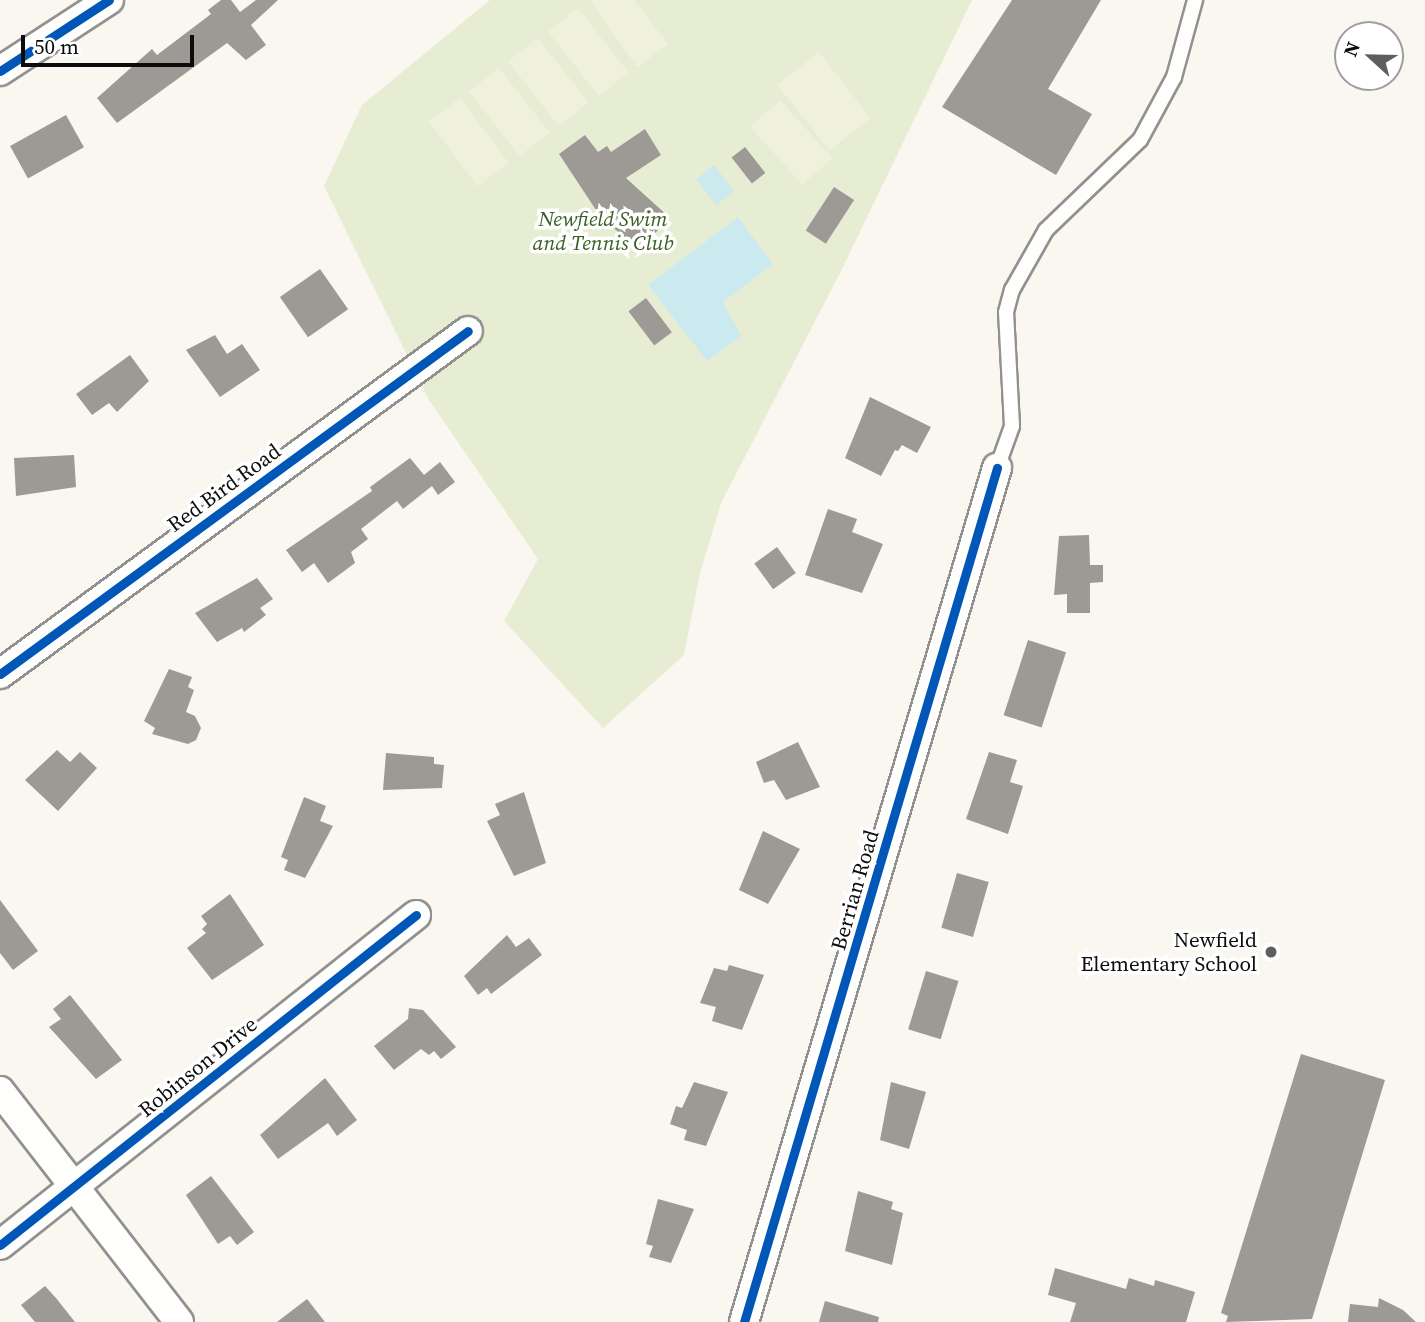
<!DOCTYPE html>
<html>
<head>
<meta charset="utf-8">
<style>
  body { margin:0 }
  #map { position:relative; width:1425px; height:1322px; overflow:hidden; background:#faf6f0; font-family:"Source Serif 4",serif }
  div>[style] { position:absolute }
  .green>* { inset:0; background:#e7edd2 }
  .pitch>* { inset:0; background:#f0f1dc; transform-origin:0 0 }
  .water>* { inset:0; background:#caeaf0; transform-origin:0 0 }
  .building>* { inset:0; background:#9d9a96; transform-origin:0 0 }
  .roads { filter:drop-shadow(2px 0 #93918f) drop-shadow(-2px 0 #93918f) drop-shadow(0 2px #93918f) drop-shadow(0 -2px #93918f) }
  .service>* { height:14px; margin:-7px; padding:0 7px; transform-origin:7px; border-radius:7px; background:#fefefd }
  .minor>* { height:28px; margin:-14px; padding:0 14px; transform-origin:14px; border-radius:14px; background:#fefefd }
  .cycleway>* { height:9px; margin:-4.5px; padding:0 4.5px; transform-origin:4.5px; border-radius:4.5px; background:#0057b8 }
  .dots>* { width:19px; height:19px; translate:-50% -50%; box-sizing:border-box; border:4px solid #fff; border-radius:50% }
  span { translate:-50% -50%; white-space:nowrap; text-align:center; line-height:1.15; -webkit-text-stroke:7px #fff; paint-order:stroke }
  .park-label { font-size:21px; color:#395e23; font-style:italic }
  .street-label { font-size:21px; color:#0c0c0c }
  .poi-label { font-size:21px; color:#0c0c0c }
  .right { translate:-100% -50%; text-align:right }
  .north { position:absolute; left:1334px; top:21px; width:70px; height:70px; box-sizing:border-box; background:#fff; border:2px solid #9e9e9e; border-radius:50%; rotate:292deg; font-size:19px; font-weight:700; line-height:28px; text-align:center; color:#0c0c0c }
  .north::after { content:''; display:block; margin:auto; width:24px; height:32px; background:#5f5e5c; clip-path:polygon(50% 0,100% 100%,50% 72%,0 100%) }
  .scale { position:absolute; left:21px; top:35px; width:173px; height:32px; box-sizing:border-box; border:4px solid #0c0c0c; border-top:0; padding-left:9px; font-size:21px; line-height:24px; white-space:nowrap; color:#0c0c0c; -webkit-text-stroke:5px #fff; paint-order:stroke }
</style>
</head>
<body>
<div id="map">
  <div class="green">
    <div style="clip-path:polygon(490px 0,972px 0,840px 273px,721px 503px,700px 573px,684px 655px,603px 728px,504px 621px,538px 559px,429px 400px,324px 186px,362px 105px)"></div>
  </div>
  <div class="pitch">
    <div style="clip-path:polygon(590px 0,634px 0,668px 44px,637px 67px)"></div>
    <div style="left:578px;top:8px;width:82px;height:38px;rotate:52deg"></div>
    <div style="left:538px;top:38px;width:82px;height:38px;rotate:52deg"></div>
    <div style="left:819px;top:52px;width:84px;height:53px;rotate:52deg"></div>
    <div style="left:499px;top:68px;width:82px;height:38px;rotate:52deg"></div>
    <div style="left:460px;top:98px;width:81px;height:39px;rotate:53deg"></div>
    <div style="left:780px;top:100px;width:78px;height:40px;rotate:48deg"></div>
  </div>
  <div class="water">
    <div style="left:714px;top:165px;width:33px;height:23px;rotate:52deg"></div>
    <div style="clip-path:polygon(738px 217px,773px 264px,723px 302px,741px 336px,707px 361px,648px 285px)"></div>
  </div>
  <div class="building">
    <div style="clip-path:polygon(221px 0,231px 0,240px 12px,256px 0,278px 0,251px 25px,266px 45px,246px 60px,227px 43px,117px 123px,97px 98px,152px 49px,157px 55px,211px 14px,208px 10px)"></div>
    <div style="clip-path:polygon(1012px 0,1101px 0,1048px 89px,1092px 114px,1056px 175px,942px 107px)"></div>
    <div style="left:66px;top:115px;width:37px;height:64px;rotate:61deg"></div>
    <div style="clip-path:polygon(645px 129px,661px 155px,626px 178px,669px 217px,640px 251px,600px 216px,559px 154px,585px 135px,598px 152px,607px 146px,611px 152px)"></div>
    <div style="left:745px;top:147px;width:33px;height:17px;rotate:52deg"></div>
    <div style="left:834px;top:187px;width:24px;height:52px;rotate:33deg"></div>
    <div style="left:320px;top:269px;width:49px;height:49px;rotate:55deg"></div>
    <div style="left:646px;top:298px;width:43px;height:22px;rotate:53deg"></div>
    <div style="clip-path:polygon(215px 335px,227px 354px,242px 344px,260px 370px,220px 397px,186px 350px)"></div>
    <div style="clip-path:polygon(130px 355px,149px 381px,117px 412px,109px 403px,92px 415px,76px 394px)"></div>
    <div style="clip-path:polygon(870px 397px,931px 427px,917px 453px,902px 445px,898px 451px,895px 450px,881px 476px,845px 458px)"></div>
    <div style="clip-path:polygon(74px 455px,76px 487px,16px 496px,14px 458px)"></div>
    <div style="clip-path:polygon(410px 458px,424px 475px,440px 462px,455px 482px,438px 495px,432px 486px,403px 509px,397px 501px,361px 529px,368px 539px,351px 552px,355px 563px,328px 583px,314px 563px,302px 572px,286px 550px,372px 491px,370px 487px)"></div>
    <div style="clip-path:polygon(828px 509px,857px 519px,852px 532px,883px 544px,862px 593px,805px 575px)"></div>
    <div style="clip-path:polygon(1089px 535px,1090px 565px,1103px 565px,1103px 582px,1090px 583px,1090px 613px,1067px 613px,1067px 594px,1054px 595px,1059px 536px)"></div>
    <div style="left:777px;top:547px;width:32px;height:28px;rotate:54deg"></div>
    <div style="clip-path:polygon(257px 578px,273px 599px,260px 608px,266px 615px,244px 632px,242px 628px,217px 642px,195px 613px)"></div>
    <div style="left:1028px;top:640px;width:40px;height:79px;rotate:18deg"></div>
    <div style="clip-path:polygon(169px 669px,192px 677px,188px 687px,194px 690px,186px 712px,195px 716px,201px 728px,196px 740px,188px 744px,152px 734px,155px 728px,144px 721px)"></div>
    <div style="clip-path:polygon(798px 742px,820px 787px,786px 800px,774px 780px,764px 783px,756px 762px)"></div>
    <div style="clip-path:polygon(57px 750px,70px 762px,80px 752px,97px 768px,58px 811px,25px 780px)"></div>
    <div style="clip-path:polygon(989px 752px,1017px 760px,1010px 782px,1023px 786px,1008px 834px,966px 819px)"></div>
    <div style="clip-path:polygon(386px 753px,434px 757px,434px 764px,444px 765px,442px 788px,383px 790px)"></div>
    <div style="clip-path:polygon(524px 792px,546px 863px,514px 876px,487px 821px,500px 815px,495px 804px)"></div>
    <div style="clip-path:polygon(304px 797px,326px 806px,320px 821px,333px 826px,305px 878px,284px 870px,288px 860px,281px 857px)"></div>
    <div style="clip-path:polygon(763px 831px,800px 849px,768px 904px,739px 890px)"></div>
    <div style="left:957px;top:873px;width:33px;height:57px;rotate:16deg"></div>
    <div style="clip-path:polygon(230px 894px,264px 945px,212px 980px,187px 948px,206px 933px,202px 929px,207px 924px,201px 916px)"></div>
    <div style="clip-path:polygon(0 900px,38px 951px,13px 970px,0 953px)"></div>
    <div style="clip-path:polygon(507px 935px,516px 947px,529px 938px,542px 955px,491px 994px,487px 988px,478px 995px,464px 976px)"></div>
    <div style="clip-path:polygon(729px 965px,764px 975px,742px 1030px,712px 1021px,716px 1007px,700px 1003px,714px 968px,727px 971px)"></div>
    <div style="left:926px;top:971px;width:34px;height:61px;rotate:17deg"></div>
    <div style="clip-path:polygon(70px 995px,122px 1060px,96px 1079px,49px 1027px,61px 1019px,53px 1009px)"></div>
    <div style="clip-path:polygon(409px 1008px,423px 1010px,456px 1047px,441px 1059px,434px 1051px,429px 1055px,421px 1049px,394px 1070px,374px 1046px,408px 1019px)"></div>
    <div style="clip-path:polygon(1301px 1054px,1385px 1080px,1312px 1319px,1226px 1322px,1228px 1316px,1221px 1313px)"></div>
    <div style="clip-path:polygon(325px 1078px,357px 1120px,337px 1136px,328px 1123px,278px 1159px,260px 1135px)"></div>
    <div style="clip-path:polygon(694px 1082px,728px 1092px,706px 1146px,684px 1140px,687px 1130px,670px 1124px,676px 1106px,682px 1108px)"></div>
    <div style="clip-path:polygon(891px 1082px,926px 1092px,909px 1149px,880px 1140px)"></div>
    <div style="clip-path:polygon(211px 1176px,254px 1232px,237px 1245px,230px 1236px,218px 1244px,186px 1195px)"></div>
    <div style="clip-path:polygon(858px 1191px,893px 1202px,891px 1209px,903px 1213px,892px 1265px,845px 1251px)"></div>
    <div style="clip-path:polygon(658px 1199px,694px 1209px,671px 1263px,649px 1257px,653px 1246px,646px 1244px)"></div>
    <div style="clip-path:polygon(1055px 1268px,1126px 1289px,1129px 1278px,1154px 1286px,1155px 1280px,1195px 1292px,1186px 1322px,1070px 1322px,1076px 1303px,1048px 1295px)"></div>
    <div style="clip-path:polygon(45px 1286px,56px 1298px,75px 1322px,35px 1322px,21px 1305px)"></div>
    <div style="clip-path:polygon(1379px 1298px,1403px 1310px,1416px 1322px,1348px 1322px,1350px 1304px,1378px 1307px)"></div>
    <div style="clip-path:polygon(307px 1299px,325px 1322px,277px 1322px)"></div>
    <div style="clip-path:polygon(825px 1301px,879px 1317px,878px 1322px,819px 1322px)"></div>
  </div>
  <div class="roads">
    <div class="service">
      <div style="left:997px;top:468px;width:45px;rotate:-70.3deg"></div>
      <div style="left:1012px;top:426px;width:114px;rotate:-93deg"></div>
      <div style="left:1006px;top:312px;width:23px;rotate:-75deg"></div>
      <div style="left:1012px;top:290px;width:69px;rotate:-60.5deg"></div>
      <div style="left:1046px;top:230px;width:130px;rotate:-43.8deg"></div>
      <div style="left:1140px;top:140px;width:72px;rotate:-61.6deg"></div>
      <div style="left:1174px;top:77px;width:80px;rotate:-74.7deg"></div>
    </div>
    <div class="minor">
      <div style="left:0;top:71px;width:130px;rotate:-33.1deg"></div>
      <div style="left:0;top:674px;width:580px;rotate:-36.24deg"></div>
      <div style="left:0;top:1091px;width:292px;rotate:52.2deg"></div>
      <div style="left:0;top:1245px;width:531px;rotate:-38.42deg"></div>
      <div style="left:744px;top:1322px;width:891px;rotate:-73.5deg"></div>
    </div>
  </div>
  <div class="cycleway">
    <div style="left:0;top:71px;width:130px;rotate:-33.1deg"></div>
    <div style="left:0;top:674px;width:580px;rotate:-36.24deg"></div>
    <div style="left:0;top:1245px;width:531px;rotate:-38.42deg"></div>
    <div style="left:744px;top:1322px;width:891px;rotate:-73.5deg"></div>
  </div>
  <div class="dots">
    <div style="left:1271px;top:952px;background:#5f5e5c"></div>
  </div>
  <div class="park-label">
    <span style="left:603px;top:231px">Newfield Swim<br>and Tennis Club</span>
  </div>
  <div class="street-label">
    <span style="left:224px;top:488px;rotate:-36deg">Red Bird Road</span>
    <span style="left:855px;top:890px;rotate:-74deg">Berrian Road</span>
    <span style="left:198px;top:1067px;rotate:-39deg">Robinson Drive</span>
  </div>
  <div class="poi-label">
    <span class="right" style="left:1257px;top:952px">Newfield<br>Elementary School</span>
  </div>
  <div class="north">N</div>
  <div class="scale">50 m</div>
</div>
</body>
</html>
